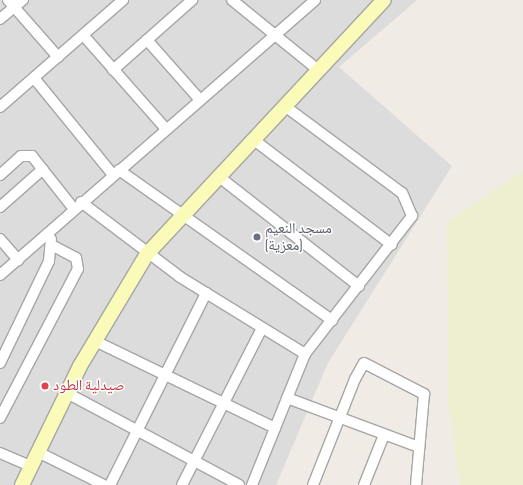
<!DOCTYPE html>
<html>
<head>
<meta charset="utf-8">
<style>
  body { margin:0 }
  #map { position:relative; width:523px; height:485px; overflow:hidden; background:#f0ece5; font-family:"Sofia Sans Condensed","Noto Naskh Arabic",sans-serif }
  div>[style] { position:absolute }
  .residential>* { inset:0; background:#dddcdc }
  .farmland>* { inset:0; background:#eeefd1 }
  .roads { filter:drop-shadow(1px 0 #a6a6a6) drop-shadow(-1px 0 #a6a6a6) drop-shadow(0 1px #a6a6a6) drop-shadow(0 -1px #a6a6a6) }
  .street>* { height:10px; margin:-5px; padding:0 5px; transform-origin:5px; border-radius:5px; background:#fff }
  .secondary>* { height:14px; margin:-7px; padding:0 7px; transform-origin:7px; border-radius:7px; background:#fafbb9 }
  .dots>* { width:11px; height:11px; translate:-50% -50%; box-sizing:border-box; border:2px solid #fff; border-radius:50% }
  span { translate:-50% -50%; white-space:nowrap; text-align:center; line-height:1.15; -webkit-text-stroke:3px #fff; paint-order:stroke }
  .worship-label { font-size:15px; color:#5b616d }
  .left { translate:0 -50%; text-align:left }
  .health-label { font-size:15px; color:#be3a42 }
</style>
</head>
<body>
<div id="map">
  <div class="residential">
    <div style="clip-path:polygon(0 0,417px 0,339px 67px,452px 166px,328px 363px,276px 485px,0 485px)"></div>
  </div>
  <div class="farmland">
    <div style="clip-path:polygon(523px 171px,523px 485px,460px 485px,448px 404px,447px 222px)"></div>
  </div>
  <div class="roads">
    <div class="street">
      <div style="left:8px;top:0;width:76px;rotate:48.7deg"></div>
      <div style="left:232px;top:0;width:111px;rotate:39.1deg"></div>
      <div style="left:0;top:19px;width:30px;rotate:-40deg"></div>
      <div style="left:84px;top:36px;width:124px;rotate:48.6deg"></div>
      <div style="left:147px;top:40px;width:80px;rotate:48.5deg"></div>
      <div style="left:113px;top:70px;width:106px;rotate:-41.5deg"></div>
      <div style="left:34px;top:78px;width:125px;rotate:50.8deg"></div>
      <div style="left:0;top:107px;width:163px;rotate:-41deg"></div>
      <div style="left:254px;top:140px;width:173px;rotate:37.3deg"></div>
      <div style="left:119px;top:170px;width:261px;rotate:35.2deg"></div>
      <div style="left:0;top:175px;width:28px;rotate:-42deg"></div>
      <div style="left:21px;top:156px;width:11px"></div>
      <div style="left:32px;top:156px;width:68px;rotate:51.6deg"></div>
      <div style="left:218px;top:176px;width:179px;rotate:38deg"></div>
      <div style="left:81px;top:202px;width:124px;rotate:37.1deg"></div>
      <div style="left:180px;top:277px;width:147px;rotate:31.6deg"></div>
      <div style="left:0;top:207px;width:57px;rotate:-41.5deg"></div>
      <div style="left:0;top:239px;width:28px;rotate:49deg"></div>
      <div style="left:0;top:275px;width:418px;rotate:-41.1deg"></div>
      <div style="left:95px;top:341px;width:200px;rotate:25.8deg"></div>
      <div style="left:0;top:363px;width:113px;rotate:-64.3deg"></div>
      <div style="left:49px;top:261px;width:22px;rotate:-85deg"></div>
      <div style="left:67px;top:393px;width:195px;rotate:28.1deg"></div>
      <div style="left:287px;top:398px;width:141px;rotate:20.4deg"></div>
      <div style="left:0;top:418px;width:168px;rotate:-62.4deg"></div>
      <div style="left:78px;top:269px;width:11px;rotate:-100deg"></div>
      <div style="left:76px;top:258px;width:27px;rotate:-152deg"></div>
      <div style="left:38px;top:452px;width:74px;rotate:26.6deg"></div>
      <div style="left:0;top:453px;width:34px;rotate:23deg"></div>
      <div style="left:110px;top:485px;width:215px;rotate:-63.4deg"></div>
      <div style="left:182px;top:485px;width:176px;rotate:-63deg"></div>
      <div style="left:252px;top:485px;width:141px;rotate:-68deg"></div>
      <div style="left:305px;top:354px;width:175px;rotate:-52.2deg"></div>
      <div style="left:412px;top:216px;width:25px;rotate:-113deg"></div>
      <div style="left:402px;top:193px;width:144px;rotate:-143.4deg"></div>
      <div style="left:313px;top:485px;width:114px;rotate:-68.4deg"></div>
      <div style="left:355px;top:379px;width:18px;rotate:-61deg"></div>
      <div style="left:364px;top:363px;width:68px;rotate:27.3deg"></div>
      <div style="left:424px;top:394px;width:91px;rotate:95deg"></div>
      <div style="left:364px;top:485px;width:54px;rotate:-68.2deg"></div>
    </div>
    <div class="secondary">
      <div style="left:22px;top:485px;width:132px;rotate:-64deg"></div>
      <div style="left:80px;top:366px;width:131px;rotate:-59.1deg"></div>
      <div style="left:147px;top:254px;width:347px;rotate:-47deg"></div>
    </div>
  </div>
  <div class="dots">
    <div style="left:257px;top:237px;background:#6b7280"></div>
    <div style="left:45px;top:386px;background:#e0444e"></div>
  </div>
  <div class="worship-label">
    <span class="left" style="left:265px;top:237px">مسجد النعيم<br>(معزية)</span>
  </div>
  <div class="health-label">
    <span class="left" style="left:53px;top:386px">صيدلية الطود</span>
  </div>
</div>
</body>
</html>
